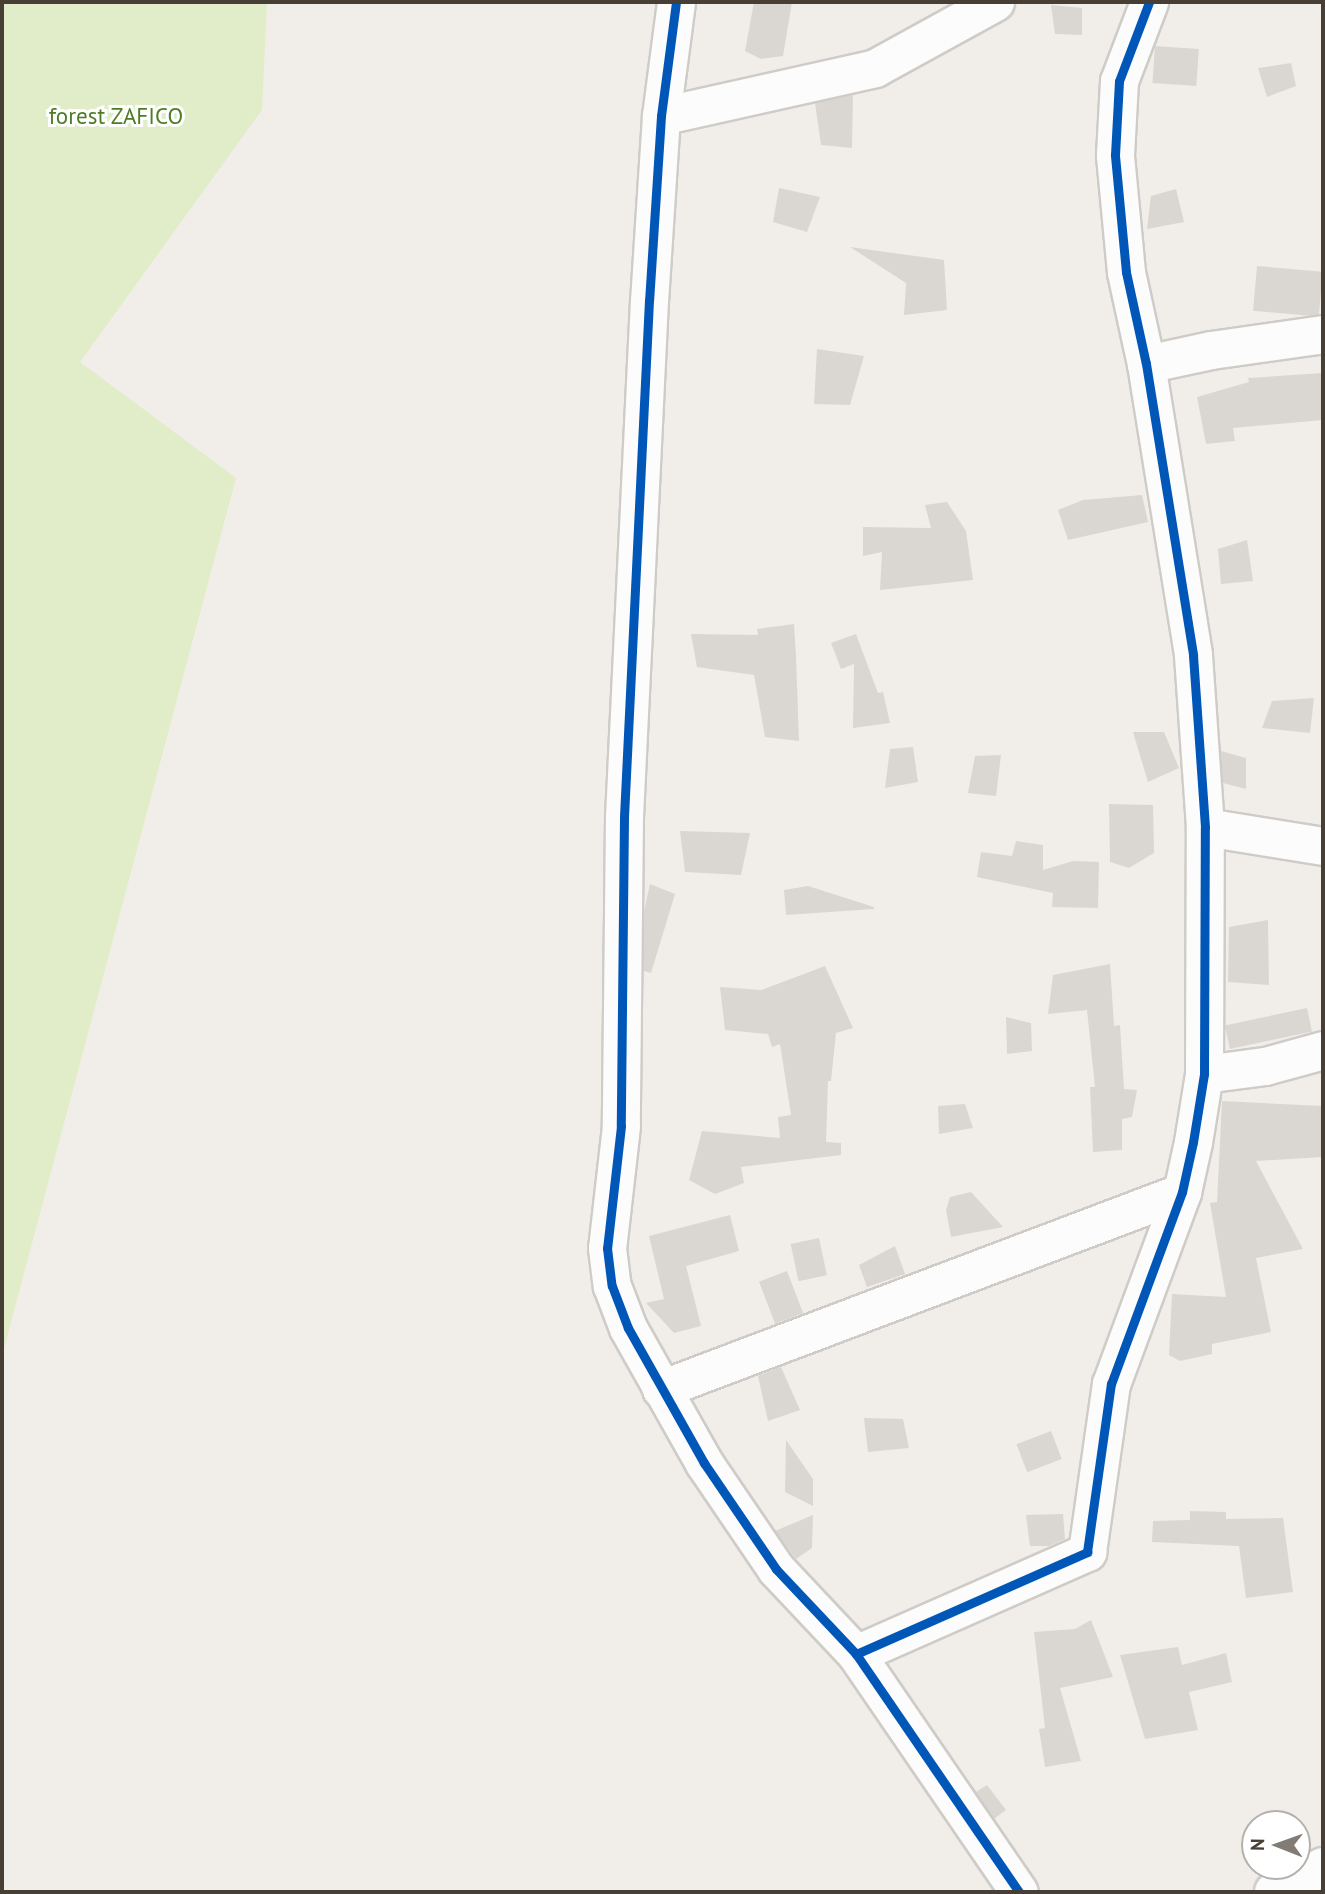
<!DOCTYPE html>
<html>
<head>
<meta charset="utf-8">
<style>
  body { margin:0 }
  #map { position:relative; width:1325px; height:1894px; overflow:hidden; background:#f1eeea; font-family:"PT Sans",sans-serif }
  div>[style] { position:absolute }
  .green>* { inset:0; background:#e1ecc8 }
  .building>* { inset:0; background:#dad7d2; transform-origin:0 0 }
  .roads { filter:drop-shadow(2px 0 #cfccc7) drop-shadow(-2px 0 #cfccc7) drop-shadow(0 2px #cfccc7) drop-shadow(0 -2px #cfccc7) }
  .minor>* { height:37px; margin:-18.5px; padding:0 18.5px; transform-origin:18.5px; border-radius:18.5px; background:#fdfcfc }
  .tertiary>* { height:38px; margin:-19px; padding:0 19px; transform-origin:19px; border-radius:19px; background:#fdfcfc }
  .cycleway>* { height:9px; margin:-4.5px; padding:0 4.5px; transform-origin:4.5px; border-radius:4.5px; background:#0057b8 }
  span { translate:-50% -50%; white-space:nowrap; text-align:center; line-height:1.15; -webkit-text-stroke:6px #fff; paint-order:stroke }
  .park-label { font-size:23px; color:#4e7c25 }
  .frame { position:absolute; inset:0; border:4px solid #473f35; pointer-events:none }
  .north { position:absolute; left:1241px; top:1810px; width:70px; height:70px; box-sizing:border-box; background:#fff; border:2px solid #b5b2ae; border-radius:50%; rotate:271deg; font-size:19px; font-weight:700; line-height:28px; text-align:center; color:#473f35 }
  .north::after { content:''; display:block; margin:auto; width:24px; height:32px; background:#827c74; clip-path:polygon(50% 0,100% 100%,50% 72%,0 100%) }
</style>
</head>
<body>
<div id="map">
  <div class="green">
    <div style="clip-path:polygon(2px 2px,267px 2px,262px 110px,80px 362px,236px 478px,2px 1356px)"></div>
  </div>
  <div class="building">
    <div style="clip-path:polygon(754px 2px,792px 2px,783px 56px,761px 59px,745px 51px)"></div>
    <div style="clip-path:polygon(1051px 5px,1082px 8px,1082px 35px,1055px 34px)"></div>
    <div style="left:1155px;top:46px;width:44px;height:37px;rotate:4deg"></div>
    <div style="clip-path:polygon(1291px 63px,1296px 86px,1267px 97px,1258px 68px)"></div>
    <div style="clip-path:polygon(853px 95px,852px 148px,821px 145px,815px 103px)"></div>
    <div style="clip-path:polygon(779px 188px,820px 197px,807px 232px,773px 222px)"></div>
    <div style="clip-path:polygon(1176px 189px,1184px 222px,1147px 229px,1151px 196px)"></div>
    <div style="clip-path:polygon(850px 247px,944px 260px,947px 310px,904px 315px,906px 283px)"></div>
    <div style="left:1257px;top:266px;width:66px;height:45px;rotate:5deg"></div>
    <div style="clip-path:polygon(817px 349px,864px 356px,850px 405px,814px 404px)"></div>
    <div style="clip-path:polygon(1323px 373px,1323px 420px,1233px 428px,1235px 441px,1206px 444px,1197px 397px,1249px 382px,1248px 378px)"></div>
    <div style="clip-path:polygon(1142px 495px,1148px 522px,1068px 540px,1058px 510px,1083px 500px)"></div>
    <div style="clip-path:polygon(947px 502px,966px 531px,973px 580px,880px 590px,882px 552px,863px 556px,863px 527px,931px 528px,925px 505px)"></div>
    <div style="clip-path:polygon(1247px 540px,1253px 581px,1221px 584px,1218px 549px)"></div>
    <div style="clip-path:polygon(794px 624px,796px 656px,799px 741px,765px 737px,754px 675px,697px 667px,691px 634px,758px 635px,757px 629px)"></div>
    <div style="clip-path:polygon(856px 634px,878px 693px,883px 692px,890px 723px,853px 728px,854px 664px,841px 669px,831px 643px)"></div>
    <div style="clip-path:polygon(1314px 698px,1310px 733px,1262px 728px,1272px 701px)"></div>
    <div style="clip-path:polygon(1133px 732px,1164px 732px,1179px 768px,1148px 782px)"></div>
    <div style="clip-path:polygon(913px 747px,918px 782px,885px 788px,890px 749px)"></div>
    <div style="clip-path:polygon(1221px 751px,1246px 758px,1246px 789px,1223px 783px)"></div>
    <div style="clip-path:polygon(1001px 755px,996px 796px,968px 793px,975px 756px)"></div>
    <div style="clip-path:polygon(1109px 804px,1153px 805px,1154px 853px,1129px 868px,1110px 862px)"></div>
    <div style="clip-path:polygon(680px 831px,750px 833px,741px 875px,685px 872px)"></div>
    <div style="clip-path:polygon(1016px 841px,1043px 845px,1043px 870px,1073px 861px,1099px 862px,1098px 908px,1052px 907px,1053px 893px,977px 877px,981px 852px,1012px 856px)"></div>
    <div style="clip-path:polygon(650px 884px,675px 894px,651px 973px,644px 971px,644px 911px)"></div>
    <div style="clip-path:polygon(808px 886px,874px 907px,874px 909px,786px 915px,784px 890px)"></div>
    <div style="clip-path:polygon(1268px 920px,1269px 985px,1228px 982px,1229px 927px)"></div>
    <div style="clip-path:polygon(1110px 964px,1114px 1026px,1120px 1025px,1124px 1089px,1137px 1090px,1132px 1117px,1122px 1119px,1122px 1150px,1093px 1152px,1090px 1087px,1095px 1087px,1087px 1010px,1048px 1014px,1053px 975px)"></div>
    <div style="clip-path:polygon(825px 966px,853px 1028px,836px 1033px,831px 1081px,828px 1081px,826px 1142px,841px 1143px,841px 1155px,741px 1167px,744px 1183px,715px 1194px,689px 1180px,702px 1131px,780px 1138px,778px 1117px,791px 1115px,780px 1044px,772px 1047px,768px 1034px,725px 1030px,720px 987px,761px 990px)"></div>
    <div style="left:1307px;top:1008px;width:24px;height:84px;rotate:78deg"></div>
    <div style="clip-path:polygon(1006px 1017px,1031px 1023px,1032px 1051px,1007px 1054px)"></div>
    <div style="clip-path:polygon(1222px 1101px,1323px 1106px,1323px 1157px,1256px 1161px,1303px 1249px,1256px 1258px,1271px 1332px,1212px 1344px,1212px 1354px,1180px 1361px,1169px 1355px,1172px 1294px,1226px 1297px,1210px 1203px,1217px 1202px)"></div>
    <div style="clip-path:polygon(965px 1104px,973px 1128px,939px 1134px,938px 1106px)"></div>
    <div style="clip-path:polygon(971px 1192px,1003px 1227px,951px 1237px,946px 1210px,950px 1197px)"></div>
    <div style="clip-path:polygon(730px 1215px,739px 1251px,686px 1266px,701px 1326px,674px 1333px,646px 1303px,664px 1299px,649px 1236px)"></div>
    <div style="left:819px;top:1238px;width:38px;height:29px;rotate:78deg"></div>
    <div style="clip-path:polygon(895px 1246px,905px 1274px,867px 1287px,859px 1265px)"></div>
    <div style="left:787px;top:1271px;width:45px;height:30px;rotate:69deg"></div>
    <div style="clip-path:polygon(781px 1367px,800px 1410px,768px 1421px,758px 1376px)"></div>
    <div style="clip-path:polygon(864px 1418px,903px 1419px,909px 1448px,868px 1452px)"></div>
    <div style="left:1051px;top:1431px;width:30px;height:37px;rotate:69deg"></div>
    <div style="clip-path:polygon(786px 1440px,813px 1479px,813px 1506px,785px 1492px)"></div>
    <div style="clip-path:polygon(1190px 1511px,1226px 1512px,1226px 1519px,1283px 1518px,1293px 1592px,1246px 1598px,1239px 1546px,1152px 1542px,1153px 1521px,1190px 1520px)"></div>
    <div style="clip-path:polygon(1063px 1514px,1065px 1539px,1049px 1546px,1030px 1546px,1026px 1515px)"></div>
    <div style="clip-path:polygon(813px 1515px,812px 1548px,796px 1559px,775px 1531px)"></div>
    <div style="clip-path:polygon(1091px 1620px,1113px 1677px,1060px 1688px,1081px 1761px,1045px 1767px,1039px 1729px,1045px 1728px,1034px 1632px,1075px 1629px)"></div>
    <div style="clip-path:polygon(1178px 1647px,1182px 1665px,1226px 1653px,1232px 1682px,1189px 1692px,1198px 1730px,1145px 1739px,1120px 1655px)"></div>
    <div style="clip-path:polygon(987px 1785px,1006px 1810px,994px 1819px,976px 1792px)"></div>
  </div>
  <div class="roads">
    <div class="minor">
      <div style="left:676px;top:2px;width:115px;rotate:97.5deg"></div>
      <div style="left:661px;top:116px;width:184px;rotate:93.7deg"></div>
      <div style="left:649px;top:300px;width:518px;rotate:92.77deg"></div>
      <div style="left:624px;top:817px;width:309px;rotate:90.6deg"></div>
      <div style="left:621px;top:1126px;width:123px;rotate:96.5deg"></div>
      <div style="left:607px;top:1248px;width:38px;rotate:83deg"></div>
      <div style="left:612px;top:1286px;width:45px;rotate:69.1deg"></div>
      <div style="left:628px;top:1328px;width:155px;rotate:60.6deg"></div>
      <div style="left:704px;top:1463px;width:128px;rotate:55.8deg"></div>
      <div style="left:776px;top:1569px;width:117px;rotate:46.7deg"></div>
      <div style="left:856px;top:1654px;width:288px;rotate:55.6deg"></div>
      <div style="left:661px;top:116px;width:219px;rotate:-12.6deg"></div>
      <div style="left:875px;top:68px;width:137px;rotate:-28.8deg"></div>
      <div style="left:1146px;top:364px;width:66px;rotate:-12.2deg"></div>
      <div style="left:1211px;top:350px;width:113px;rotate:-8.1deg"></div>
      <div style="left:1205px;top:827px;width:120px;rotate:9.1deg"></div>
      <div style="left:1204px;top:1074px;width:62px;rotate:-7.5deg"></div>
      <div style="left:1265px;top:1066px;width:60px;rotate:-15.4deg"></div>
      <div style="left:661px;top:1389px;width:557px;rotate:-20.71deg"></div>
      <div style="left:856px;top:1654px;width:253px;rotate:-23.8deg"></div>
      <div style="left:1087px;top:1552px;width:170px;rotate:-81.9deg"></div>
      <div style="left:1111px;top:1384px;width:205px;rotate:-69.7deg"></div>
      <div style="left:1182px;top:1192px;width:51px;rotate:-77.6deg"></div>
      <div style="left:1193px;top:1142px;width:69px;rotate:-80.8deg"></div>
      <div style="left:1204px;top:1074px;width:247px;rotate:-89.8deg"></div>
      <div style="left:1205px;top:827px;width:173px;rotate:-94deg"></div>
      <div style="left:1193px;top:654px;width:294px;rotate:-99.2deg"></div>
      <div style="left:1146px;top:364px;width:94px;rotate:-102.3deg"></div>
      <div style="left:1126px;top:272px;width:118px;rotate:-95.4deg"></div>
      <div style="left:1115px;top:155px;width:74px;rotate:-86.9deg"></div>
      <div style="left:1119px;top:81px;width:85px;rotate:-69.2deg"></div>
    </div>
    <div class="tertiary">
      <div style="left:1274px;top:1892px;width:55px;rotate:-27deg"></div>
    </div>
  </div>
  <div class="cycleway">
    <div style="left:676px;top:2px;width:115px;rotate:97.5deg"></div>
    <div style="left:661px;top:116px;width:184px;rotate:93.7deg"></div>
    <div style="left:649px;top:300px;width:518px;rotate:92.77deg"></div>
    <div style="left:624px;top:817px;width:309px;rotate:90.6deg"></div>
    <div style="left:621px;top:1126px;width:123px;rotate:96.5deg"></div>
    <div style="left:607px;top:1248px;width:38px;rotate:83deg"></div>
    <div style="left:612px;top:1286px;width:45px;rotate:69.1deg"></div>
    <div style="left:628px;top:1328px;width:155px;rotate:60.6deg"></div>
    <div style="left:704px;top:1463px;width:128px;rotate:55.8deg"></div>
    <div style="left:776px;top:1569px;width:117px;rotate:46.7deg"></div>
    <div style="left:856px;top:1654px;width:288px;rotate:55.6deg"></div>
    <div style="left:856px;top:1654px;width:253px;rotate:-23.8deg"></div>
    <div style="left:1087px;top:1552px;width:170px;rotate:-81.9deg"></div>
    <div style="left:1111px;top:1384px;width:205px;rotate:-69.7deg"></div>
    <div style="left:1182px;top:1192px;width:51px;rotate:-77.6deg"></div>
    <div style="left:1193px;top:1142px;width:69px;rotate:-80.8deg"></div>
    <div style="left:1204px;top:1074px;width:247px;rotate:-89.8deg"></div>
    <div style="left:1205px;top:827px;width:173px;rotate:-94deg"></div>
    <div style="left:1193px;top:654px;width:294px;rotate:-99.2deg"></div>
    <div style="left:1146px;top:364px;width:94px;rotate:-102.3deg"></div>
    <div style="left:1126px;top:272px;width:118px;rotate:-95.4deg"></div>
    <div style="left:1115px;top:155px;width:74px;rotate:-86.9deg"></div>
    <div style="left:1119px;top:81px;width:85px;rotate:-69.2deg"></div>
  </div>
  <div class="park-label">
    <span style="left:116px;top:116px">forest ZAFICO</span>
  </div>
  <div class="frame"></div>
  <div class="north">N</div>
</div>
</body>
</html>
